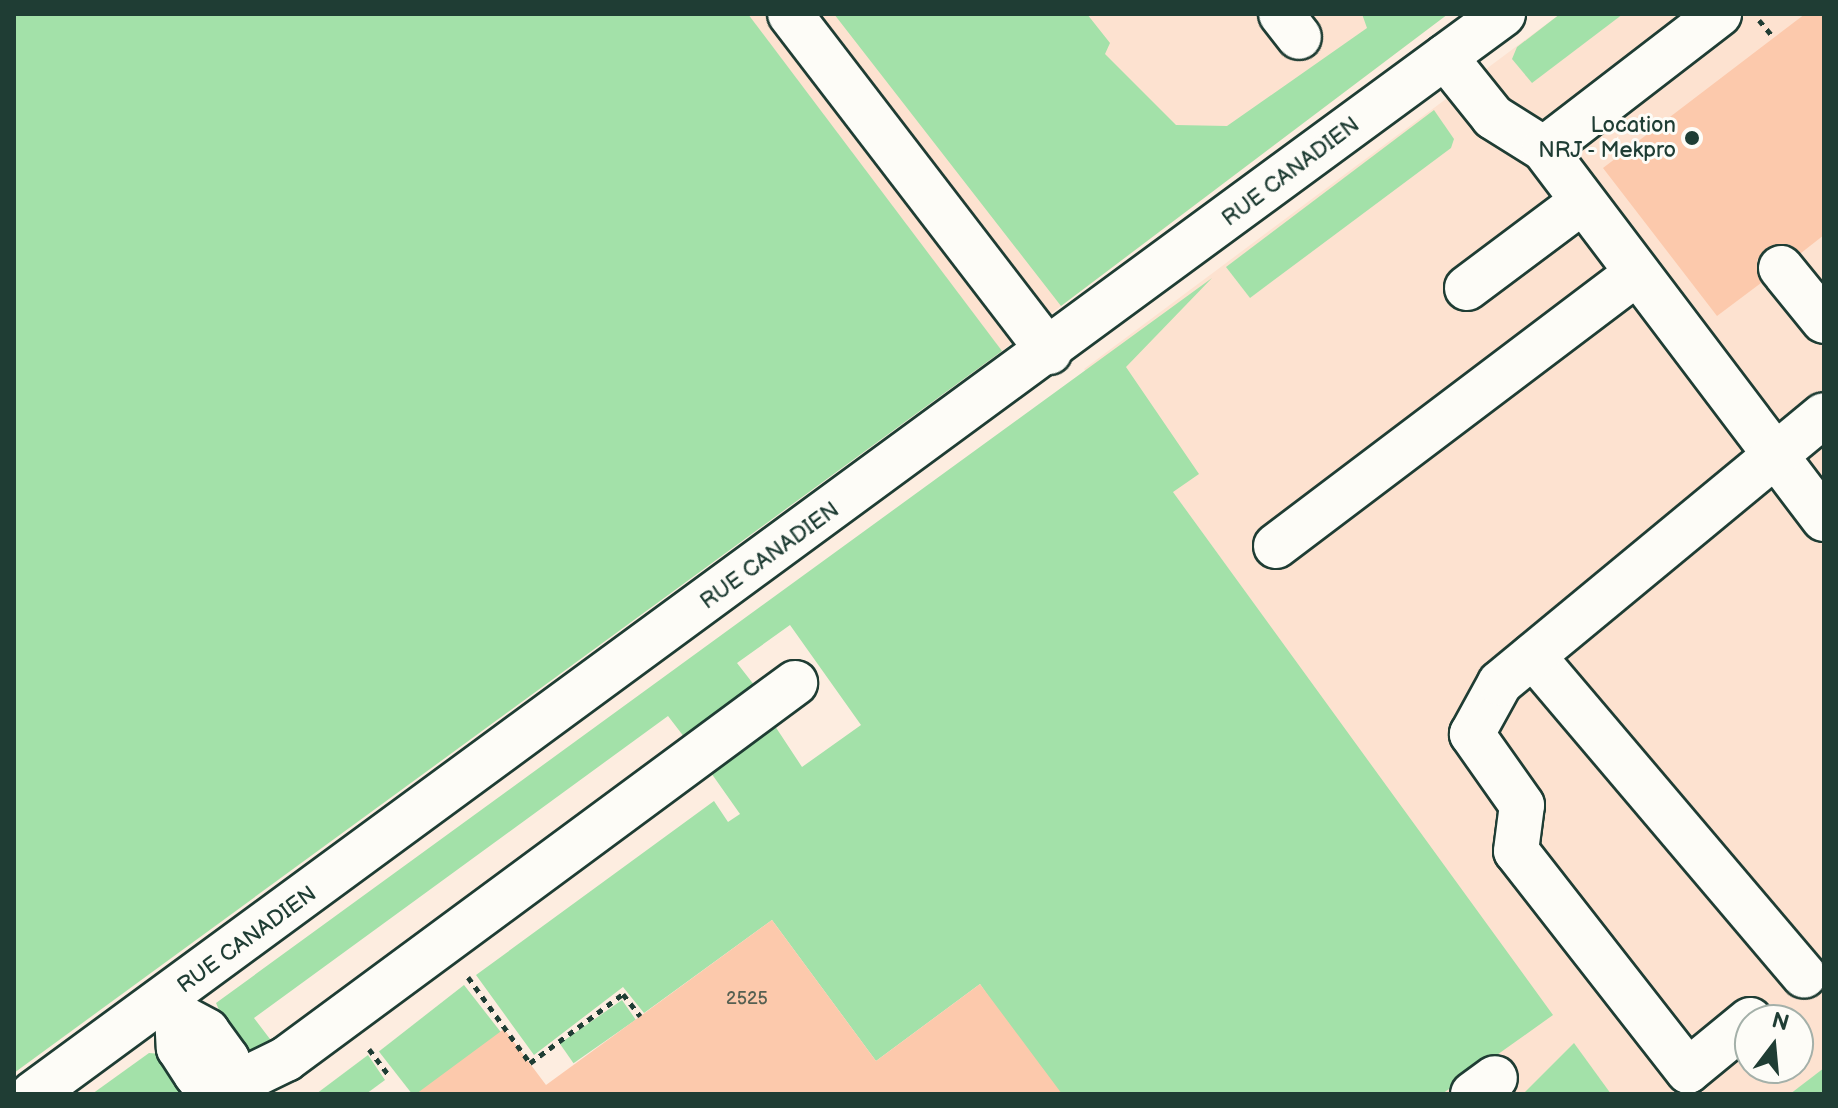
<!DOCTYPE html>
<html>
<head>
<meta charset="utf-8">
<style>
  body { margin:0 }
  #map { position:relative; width:1838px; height:1108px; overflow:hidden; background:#fdede0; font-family:"Balsamiq Sans",sans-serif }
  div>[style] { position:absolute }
  .built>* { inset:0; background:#fde2d0 }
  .green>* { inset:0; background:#a3e1a9; transform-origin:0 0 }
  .building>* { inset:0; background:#fcc9ac }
  .path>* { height:5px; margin-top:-2.5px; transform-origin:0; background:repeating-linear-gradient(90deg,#1f3d34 0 6px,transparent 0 12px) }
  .roads { filter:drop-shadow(2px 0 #1f3d34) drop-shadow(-2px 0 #1f3d34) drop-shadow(0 2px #1f3d34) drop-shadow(0 -2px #1f3d34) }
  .minor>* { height:44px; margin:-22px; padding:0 22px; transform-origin:22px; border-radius:22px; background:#fdfcf7 }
  .dots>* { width:22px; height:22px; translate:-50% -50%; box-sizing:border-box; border:4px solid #fdfcf7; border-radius:50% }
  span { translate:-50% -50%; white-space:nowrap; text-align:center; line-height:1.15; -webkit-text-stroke:6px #fdfcf7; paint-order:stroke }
  .number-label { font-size:18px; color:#566052 }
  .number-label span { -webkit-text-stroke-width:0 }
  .poi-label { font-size:22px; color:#1f3d34 }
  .right { translate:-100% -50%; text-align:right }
  .street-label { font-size:22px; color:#1f3d34 }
  .frame { position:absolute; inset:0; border:16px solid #1f3d34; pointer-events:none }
  .north { position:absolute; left:1734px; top:1004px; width:80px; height:80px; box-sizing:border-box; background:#fdfcf7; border:2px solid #a4b0a9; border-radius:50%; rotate:16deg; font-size:22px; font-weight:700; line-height:32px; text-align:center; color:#1f3d34 }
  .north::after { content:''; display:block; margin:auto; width:28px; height:36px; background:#1f3d34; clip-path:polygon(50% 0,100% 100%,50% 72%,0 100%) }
</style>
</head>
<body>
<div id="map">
  <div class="built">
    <div style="clip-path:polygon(702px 14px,1448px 14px,975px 371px)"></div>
    <div style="clip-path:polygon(evenodd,1560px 14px,1824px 14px,1824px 1094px,1154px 1094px,1452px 878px,1084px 369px,1560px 14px,1750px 1020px,1798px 1020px,1798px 1068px,1750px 1068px,1750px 1020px)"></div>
  </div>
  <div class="green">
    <div style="clip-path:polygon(14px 14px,748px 14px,1002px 351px,14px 1073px)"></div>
    <div style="clip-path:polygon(834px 14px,1087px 14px,1110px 43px,1105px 54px,1176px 125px,1227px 126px,1367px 28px,1362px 14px,1448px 14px,1061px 306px)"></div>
    <div style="clip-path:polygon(1560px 14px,1623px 14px,1532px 83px,1512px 59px,1517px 47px)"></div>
    <div style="clip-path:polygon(1434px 110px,1454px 139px,1451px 148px,1250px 298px,1226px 267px)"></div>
    <div style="clip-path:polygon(1212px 278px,1126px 367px,1199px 474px,1173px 492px,1553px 1015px,1442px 1094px,1055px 1094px,980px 984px,876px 1061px,772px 920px,644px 1013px,623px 987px,534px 1055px,476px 975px,714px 801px,728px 822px,740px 814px,709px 770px,773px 723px,802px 767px,861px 725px,790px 625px,737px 663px,758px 690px,688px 742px,668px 716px,254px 1018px,273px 1043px,262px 1051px,236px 1049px,216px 1003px)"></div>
    <div style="left:464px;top:985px;width:60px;height:108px;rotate:52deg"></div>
    <div style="left:622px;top:1000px;width:24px;height:76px;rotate:55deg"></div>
    <div style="clip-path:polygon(1574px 1043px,1611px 1094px,1523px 1094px)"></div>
    <div style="clip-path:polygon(149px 1053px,161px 1054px,186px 1083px,177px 1094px,92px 1094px)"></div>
    <div style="clip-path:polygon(368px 1055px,385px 1080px,366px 1094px,316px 1094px)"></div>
    <div style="clip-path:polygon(1824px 1068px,1824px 1094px,1790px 1094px)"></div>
  </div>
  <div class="building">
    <div style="clip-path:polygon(1805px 14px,1824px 14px,1824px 235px,1801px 253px,1789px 244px,1766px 248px,1757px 260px,1761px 283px,1717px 316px,1603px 168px)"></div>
    <div style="clip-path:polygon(772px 920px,876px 1061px,980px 984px,1062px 1094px,416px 1094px,504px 1029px,546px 1085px)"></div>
  </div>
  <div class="path">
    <div style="left:1759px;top:20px;width:23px;rotate:50deg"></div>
    <div style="left:468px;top:977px;width:106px;rotate:54.2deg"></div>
    <div style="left:530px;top:1063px;width:116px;rotate:-36.6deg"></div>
    <div style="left:623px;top:994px;width:28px;rotate:52deg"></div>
    <div style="left:369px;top:1049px;width:35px;rotate:53deg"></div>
  </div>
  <div class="roads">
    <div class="minor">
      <div style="left:790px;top:14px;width:426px;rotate:52.5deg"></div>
      <div style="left:1281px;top:14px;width:29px;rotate:52deg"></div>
      <div style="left:1445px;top:57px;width:77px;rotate:51.3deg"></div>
      <div style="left:1493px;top:117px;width:60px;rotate:32.1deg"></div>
      <div style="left:1544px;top:149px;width:464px;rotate:52.9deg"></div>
      <div style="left:1544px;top:149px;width:221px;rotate:-37.6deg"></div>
      <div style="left:1781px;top:268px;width:68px;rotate:50.9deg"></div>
      <div style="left:1467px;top:288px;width:144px;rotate:-36.8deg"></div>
      <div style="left:1276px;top:546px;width:451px;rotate:-37.1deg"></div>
      <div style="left:1533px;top:656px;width:419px;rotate:49.7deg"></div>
      <div style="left:166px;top:998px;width:20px;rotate:57deg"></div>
      <div style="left:177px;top:1015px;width:33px;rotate:87deg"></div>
      <div style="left:179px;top:1048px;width:31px;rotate:57deg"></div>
      <div style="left:196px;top:1074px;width:10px;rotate:53deg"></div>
      <div style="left:202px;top:1082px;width:24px;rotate:7deg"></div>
      <div style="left:226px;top:1085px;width:26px;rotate:-88deg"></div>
      <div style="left:227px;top:1059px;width:34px;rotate:-126deg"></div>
      <div style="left:207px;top:1031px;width:34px;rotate:-152deg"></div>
      <div style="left:1750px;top:1020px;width:80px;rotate:140.6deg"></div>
      <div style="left:1688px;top:1071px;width:279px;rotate:-128deg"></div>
      <div style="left:1516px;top:851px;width:46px;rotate:-82.6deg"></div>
      <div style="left:1522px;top:805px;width:87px;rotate:-125.2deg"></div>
      <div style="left:1472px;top:734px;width:58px;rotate:-61.2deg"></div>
      <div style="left:1500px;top:683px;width:420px;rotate:-39.6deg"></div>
      <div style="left:33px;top:1094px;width:1824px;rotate:-36.3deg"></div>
      <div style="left:214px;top:1094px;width:80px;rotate:-25.9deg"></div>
      <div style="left:286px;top:1059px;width:633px;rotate:-36.45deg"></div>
      <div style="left:1473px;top:1094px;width:27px;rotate:-36deg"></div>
    </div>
  </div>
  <div class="dots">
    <div style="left:1692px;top:138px;background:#1f3d34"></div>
  </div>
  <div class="number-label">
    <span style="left:747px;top:999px">2525</span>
  </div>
  <div class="poi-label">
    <span class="right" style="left:1676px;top:138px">Location<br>NRJ - Mekpro</span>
  </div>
  <div class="street-label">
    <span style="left:1291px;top:172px;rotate:-37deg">RUE CANADIEN</span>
    <span style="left:770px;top:556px;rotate:-36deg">RUE CANADIEN</span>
    <span style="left:247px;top:940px;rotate:-36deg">RUE CANADIEN</span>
  </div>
  <div class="frame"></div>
  <div class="north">N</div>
</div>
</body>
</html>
